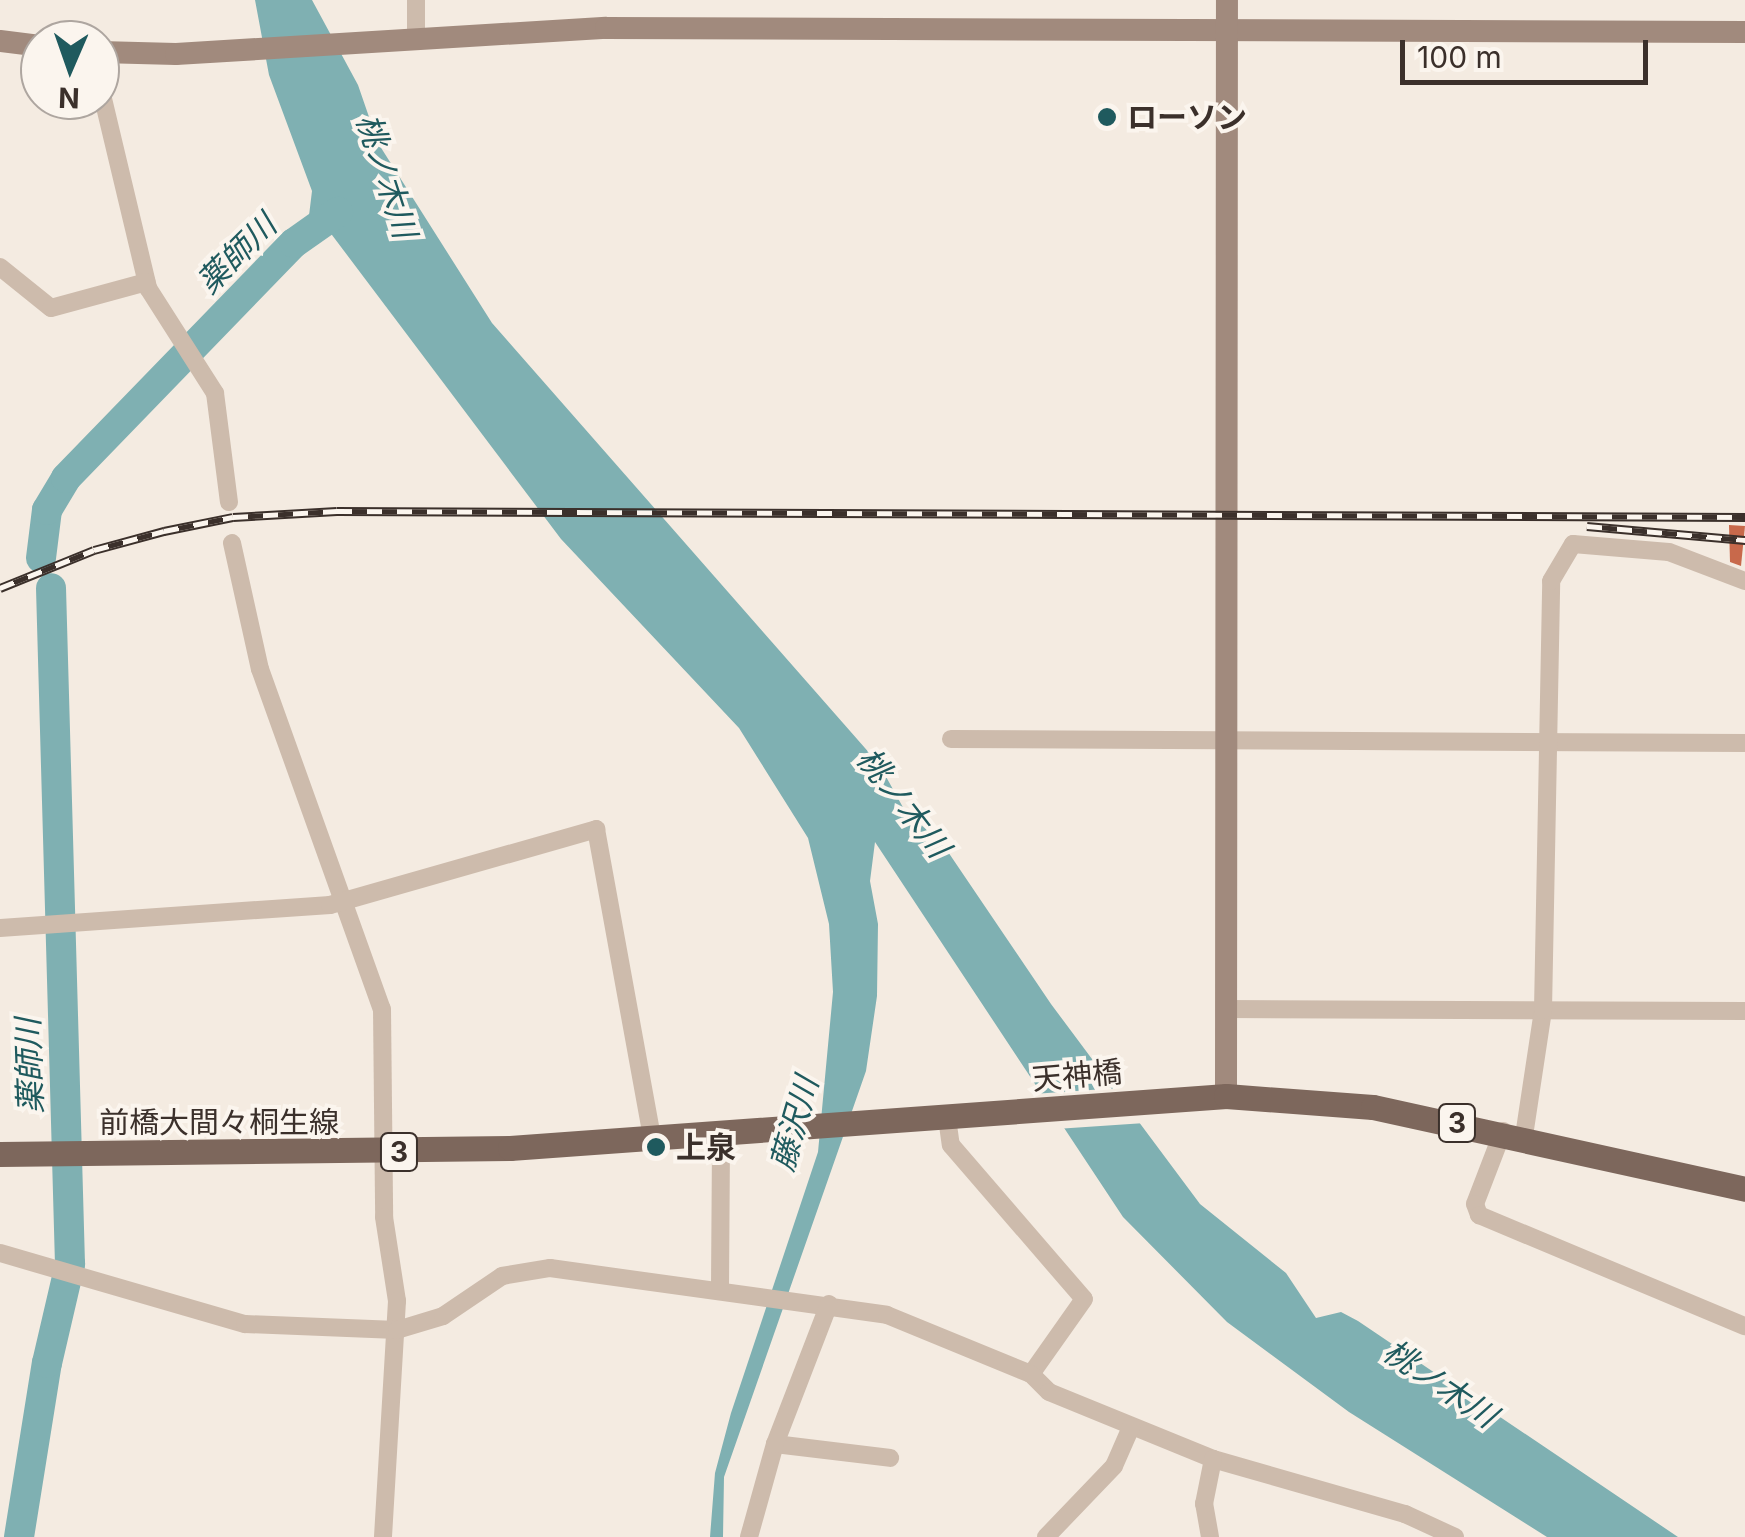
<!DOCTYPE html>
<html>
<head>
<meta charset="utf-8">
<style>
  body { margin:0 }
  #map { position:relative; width:1745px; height:1537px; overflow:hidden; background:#f4ebe1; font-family:Inter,"Noto Sans JP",sans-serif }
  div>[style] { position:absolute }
  .water>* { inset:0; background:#7fb0b2 }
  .pier>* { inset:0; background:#f4ebe1 }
  .river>* { height:30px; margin:-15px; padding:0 15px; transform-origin:15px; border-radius:15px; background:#7fb0b2 }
  .building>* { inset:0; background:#c8694b }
  .street>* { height:18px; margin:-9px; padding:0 9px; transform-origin:9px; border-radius:9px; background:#cdbbac }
  .secondary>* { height:22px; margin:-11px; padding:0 11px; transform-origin:11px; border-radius:11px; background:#a18a7d }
  .primary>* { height:25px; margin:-12.5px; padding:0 12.5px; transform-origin:12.5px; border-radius:12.5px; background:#7d675c }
  .rail>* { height:9px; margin-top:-4.5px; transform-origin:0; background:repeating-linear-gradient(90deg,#fbf5ee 0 15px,#3b302b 0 30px); box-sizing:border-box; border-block:2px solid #3b302b }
  .dots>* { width:28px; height:28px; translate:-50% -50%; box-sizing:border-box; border:5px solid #fbf5ee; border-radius:50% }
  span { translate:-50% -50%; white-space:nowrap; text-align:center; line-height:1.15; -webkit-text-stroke:8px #fbf5ee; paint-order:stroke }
  .shield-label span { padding:2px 8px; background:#fbf5ee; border:2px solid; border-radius:8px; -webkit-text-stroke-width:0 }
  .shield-label { font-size:28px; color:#3b302b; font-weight:700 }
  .poi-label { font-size:30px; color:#3b302b; font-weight:700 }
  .left { translate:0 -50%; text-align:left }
  .street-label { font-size:30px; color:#3b302b }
  .water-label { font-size:32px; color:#1f5a5e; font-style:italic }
  .north { position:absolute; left:20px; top:20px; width:100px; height:100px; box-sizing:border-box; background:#fbf5ee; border:2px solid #aea6a0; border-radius:50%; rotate:182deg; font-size:28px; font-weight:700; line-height:40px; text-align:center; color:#3b302b }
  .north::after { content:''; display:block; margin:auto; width:35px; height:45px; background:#1f5a5e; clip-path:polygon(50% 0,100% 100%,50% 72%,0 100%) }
  .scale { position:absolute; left:1400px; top:40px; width:248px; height:45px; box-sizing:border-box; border:5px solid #3b302b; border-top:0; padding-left:12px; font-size:30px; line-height:35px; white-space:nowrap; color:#3b302b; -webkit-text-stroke:8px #fbf5ee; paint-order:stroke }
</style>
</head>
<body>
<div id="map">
  <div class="water">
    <div style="clip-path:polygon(255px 0,312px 0,358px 85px,378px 143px,492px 323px,879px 764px,905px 811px,942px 843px,1051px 1004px,1200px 1204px,1286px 1273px,1316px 1318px,1341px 1312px,1358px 1321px,1678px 1537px,1547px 1537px,1349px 1412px,1227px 1322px,1123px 1217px,875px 842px,870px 881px,878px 924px,877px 996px,866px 1071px,724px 1477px,723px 1537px,710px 1537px,715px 1473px,731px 1413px,818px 1152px,833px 992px,829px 924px,808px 838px,739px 728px,561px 539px,329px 231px,307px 232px,312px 191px,269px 75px)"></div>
  </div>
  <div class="pier">
    <div style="clip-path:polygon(1119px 1088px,1145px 1123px,1056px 1129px,1033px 1094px)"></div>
  </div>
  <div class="river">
    <div style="left:41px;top:558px;width:48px;rotate:-82.9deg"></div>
    <div style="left:47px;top:510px;width:37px;rotate:-59deg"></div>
    <div style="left:66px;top:478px;width:327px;rotate:-45.9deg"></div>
    <div style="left:294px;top:243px;width:54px;rotate:-35.2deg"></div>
    <div style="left:19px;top:1537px;width:176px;rotate:-80.9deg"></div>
    <div style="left:47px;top:1363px;width:102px;rotate:-76.9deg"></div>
    <div style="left:70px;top:1264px;width:676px;rotate:-91.61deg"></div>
  </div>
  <div class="building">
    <div style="clip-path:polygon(1729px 525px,1745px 526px,1741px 566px,1730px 562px)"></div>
  </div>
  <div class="street">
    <div style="left:416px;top:36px;width:36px;rotate:-90deg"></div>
    <div style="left:100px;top:86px;width:208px;rotate:76.6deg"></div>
    <div style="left:148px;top:288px;width:125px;rotate:57.5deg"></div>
    <div style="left:215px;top:393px;width:110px;rotate:82.7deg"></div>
    <div style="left:0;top:267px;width:65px;rotate:38.8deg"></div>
    <div style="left:51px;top:308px;width:99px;rotate:-15.2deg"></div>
    <div style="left:232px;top:543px;width:129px;rotate:77.5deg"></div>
    <div style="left:260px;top:669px;width:361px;rotate:70.3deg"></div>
    <div style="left:382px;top:1009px;width:208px;rotate:89.4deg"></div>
    <div style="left:384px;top:1217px;width:85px;rotate:81.2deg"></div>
    <div style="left:397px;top:1301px;width:236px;rotate:93.4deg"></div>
    <div style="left:951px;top:739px;width:794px;rotate:0.29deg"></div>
    <div style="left:0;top:928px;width:331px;rotate:-4deg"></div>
    <div style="left:330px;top:905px;width:277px;rotate:-15.9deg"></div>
    <div style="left:596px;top:829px;width:313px;rotate:79.7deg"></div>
    <div style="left:1227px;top:1009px;width:518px;rotate:0.22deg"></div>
    <div style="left:947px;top:1118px;width:27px;rotate:82deg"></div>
    <div style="left:951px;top:1145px;width:203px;rotate:49.2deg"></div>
    <div style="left:1084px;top:1299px;width:92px;rotate:125.2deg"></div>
    <div style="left:1503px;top:1131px;width:78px;rotate:111deg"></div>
    <div style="left:1475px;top:1204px;width:12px;rotate:70deg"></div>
    <div style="left:1479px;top:1215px;width:288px;rotate:22.7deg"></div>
    <div style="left:1524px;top:1136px;width:127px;rotate:-81.4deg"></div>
    <div style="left:1543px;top:1010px;width:429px;rotate:-88.9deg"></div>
    <div style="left:1551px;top:581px;width:43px;rotate:-59.3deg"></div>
    <div style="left:1573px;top:544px;width:96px;rotate:4.8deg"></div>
    <div style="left:1669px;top:552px;width:81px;rotate:20.9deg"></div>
    <div style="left:0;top:1253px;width:255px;rotate:16.2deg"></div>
    <div style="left:245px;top:1324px;width:152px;rotate:2.3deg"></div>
    <div style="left:397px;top:1330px;width:48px;rotate:-16.9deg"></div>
    <div style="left:443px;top:1316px;width:71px;rotate:-34.1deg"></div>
    <div style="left:502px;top:1276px;width:49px;rotate:-9.5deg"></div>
    <div style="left:550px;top:1268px;width:340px;rotate:7.9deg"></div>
    <div style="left:887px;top:1315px;width:156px;rotate:22.3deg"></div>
    <div style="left:1031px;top:1374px;width:25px;rotate:45deg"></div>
    <div style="left:1049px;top:1392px;width:177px;rotate:22.2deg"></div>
    <div style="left:1213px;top:1459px;width:200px;rotate:16deg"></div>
    <div style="left:1405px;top:1514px;width:55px;rotate:24.7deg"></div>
    <div style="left:720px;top:1287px;width:154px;rotate:-89.6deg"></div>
    <div style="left:775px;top:1444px;width:116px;rotate:6.9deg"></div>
    <div style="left:749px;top:1537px;width:97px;rotate:-74.4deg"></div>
    <div style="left:775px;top:1444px;width:150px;rotate:-68.9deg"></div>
    <div style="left:1046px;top:1537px;width:98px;rotate:-46.2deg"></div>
    <div style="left:1114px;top:1466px;width:43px;rotate:-66.4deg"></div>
    <div style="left:1210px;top:1537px;width:34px;rotate:-100deg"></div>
    <div style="left:1204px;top:1504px;width:46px;rotate:-78.7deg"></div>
  </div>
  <div class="secondary">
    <div style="left:0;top:41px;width:40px;rotate:7.1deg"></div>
    <div style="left:100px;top:52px;width:76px;rotate:1.5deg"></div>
    <div style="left:176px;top:54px;width:431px;rotate:-3.5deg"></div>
    <div style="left:606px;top:28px;width:1139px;rotate:0.2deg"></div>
    <div style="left:1226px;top:1096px;width:1096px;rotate:-89.95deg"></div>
  </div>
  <div class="primary">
    <div style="left:0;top:1154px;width:510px;rotate:-0.67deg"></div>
    <div style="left:510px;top:1148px;width:718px;rotate:-4.15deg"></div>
    <div style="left:1226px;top:1096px;width:147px;rotate:4.3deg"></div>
    <div style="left:1373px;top:1107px;width:381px;rotate:12.4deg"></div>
  </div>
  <div class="rail">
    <div style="left:1587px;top:526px;width:159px;rotate:5.1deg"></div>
    <div style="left:0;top:588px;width:101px;rotate:-22deg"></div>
    <div style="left:94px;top:550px;width:73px;rotate:-15.2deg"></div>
    <div style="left:164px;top:531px;width:70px;rotate:-11.5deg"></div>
    <div style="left:233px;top:517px;width:104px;rotate:-3.3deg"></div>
    <div style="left:337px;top:511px;width:1408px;rotate:0.24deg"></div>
  </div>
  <div class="dots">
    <div style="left:1107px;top:117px;background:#1f5a5e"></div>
    <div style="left:656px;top:1147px;background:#1f5a5e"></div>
  </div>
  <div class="shield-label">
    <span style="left:1457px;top:1123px">3</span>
    <span style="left:399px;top:1152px">3</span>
  </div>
  <div class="poi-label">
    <span class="left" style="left:1127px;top:117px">ローソン</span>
    <span class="left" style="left:676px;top:1147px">上泉</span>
  </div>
  <div class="street-label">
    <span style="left:1077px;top:1075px;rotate:-5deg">天神橋</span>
    <span style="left:219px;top:1122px">前橋大間々桐生線</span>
  </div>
  <div class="water-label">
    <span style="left:386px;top:176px;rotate:72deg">桃ノ木川</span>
    <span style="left:237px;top:254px;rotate:-45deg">薬師川</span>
    <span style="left:903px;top:803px;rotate:52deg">桃ノ木川</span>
    <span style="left:30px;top:1066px;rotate:-92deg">薬師川</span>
    <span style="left:795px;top:1124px;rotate:-74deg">藤沢川</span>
    <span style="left:1440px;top:1384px;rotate:34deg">桃ノ木川</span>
  </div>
  <div class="north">N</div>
  <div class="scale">100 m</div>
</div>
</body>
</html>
